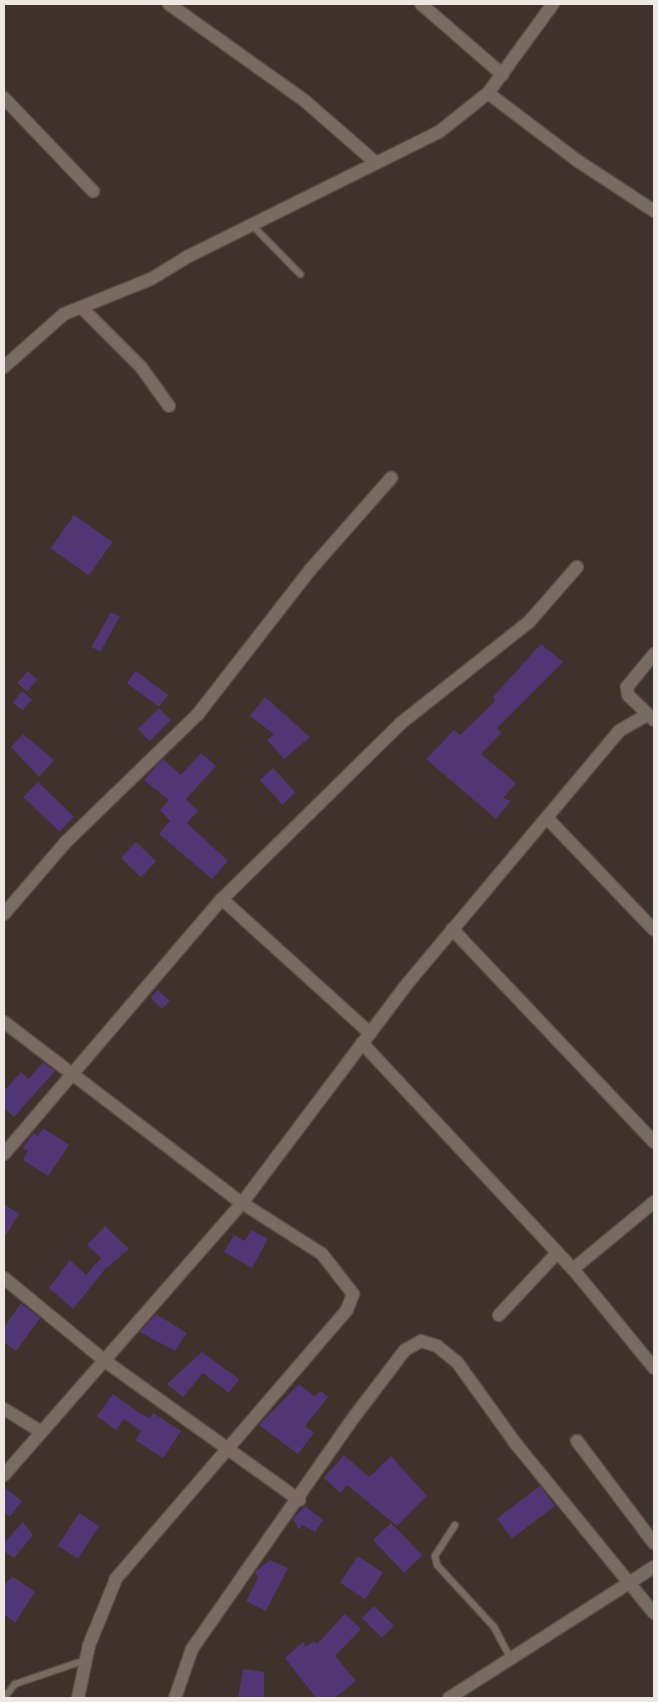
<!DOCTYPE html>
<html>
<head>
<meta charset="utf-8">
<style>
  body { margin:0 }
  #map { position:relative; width:658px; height:1702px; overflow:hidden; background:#3f322a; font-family:"Work Sans",sans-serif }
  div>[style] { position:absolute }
  .building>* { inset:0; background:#523574; transform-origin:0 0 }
  .roads { filter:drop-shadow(1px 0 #5a4f48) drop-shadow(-1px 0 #5a4f48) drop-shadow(0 1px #5a4f48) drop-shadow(0 -1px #5a4f48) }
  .lane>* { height:6px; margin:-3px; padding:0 3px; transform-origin:3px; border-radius:3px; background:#7a6b62 }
  .street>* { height:12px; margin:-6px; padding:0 6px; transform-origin:6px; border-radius:6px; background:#7a6b62 }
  span { translate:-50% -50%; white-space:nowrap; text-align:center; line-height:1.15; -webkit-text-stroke:4.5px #342820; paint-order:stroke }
  .frame { position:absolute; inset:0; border:5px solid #efe7e1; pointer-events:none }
</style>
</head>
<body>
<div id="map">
  <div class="building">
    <div style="left:74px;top:515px;width:47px;height:41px;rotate:35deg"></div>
    <div style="left:111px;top:612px;width:10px;height:40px;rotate:29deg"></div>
    <div style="clip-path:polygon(541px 644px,563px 662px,497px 728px,501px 733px,481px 754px,516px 783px,503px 798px,511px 801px,496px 819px,426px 759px,454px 730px,460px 735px,495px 701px,493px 697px)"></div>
    <div style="left:28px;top:671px;width:13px;height:16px;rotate:42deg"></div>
    <div style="left:136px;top:671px;width:40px;height:15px;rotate:37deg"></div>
    <div style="left:22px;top:691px;width:13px;height:15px;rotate:39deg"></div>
    <div style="clip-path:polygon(265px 697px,310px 737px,284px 759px,267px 740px,274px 734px,250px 716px)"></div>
    <div style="left:159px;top:708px;width:17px;height:30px;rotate:45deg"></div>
    <div style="clip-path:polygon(23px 734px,54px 760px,39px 777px,11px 747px)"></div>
    <div style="clip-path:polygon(201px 753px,216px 766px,186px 799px,198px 811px,187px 823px,228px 861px,212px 879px,159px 834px,170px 821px,160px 810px,169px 800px,144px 780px,163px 759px,181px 775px)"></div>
    <div style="left:273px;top:768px;width:33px;height:18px;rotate:47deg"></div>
    <div style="left:38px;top:782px;width:50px;height:21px;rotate:44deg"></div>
    <div style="left:136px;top:842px;width:28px;height:22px;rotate:44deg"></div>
    <div style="left:158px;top:990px;width:16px;height:11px;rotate:43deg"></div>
    <div style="clip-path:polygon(43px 1062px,55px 1071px,14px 1117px,4px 1108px,4px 1091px,21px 1072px,29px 1079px)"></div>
    <div style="clip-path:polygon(43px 1128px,69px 1145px,48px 1176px,23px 1160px,28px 1151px,23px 1148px,33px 1133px,38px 1136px)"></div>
    <div style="clip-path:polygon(4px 1204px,19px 1214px,4px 1238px)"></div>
    <div style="clip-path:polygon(105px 1226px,129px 1249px,105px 1269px,73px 1309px,49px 1288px,70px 1260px,86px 1275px,101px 1258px,87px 1245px)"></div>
    <div style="clip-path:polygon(251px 1230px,268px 1239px,252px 1268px,224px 1252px,234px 1235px,245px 1241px)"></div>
    <div style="clip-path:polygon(21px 1303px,40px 1318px,16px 1351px,4px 1342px,4px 1327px)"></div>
    <div style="clip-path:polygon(156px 1314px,187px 1333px,175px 1351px,140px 1332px)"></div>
    <div style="clip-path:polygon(202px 1352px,239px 1379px,229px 1393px,203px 1373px,183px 1397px,167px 1384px)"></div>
    <div style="clip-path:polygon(299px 1384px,314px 1396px,321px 1391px,328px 1397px,305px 1426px,314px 1433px,298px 1454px,259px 1425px)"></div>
    <div style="clip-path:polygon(113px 1394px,141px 1414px,150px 1418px,153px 1413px,181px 1431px,163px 1458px,135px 1440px,141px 1431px,124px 1419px,116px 1430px,97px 1416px)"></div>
    <div style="clip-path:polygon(344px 1455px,369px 1477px,391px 1456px,427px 1496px,397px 1526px,347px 1485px,340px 1493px,324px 1478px)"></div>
    <div style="left:540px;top:1486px;width:25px;height:54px;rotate:53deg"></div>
    <div style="clip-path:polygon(4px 1487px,22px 1501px,10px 1517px,4px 1512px)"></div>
    <div style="clip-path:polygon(305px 1506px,323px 1520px,315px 1532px,302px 1525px,299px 1530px,293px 1519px)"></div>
    <div style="left:79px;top:1513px;width:24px;height:39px;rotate:33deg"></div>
    <div style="clip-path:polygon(23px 1522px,33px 1535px,14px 1558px,4px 1551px,4px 1543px)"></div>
    <div style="left:391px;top:1523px;width:45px;height:25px;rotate:46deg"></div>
    <div style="left:358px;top:1556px;width:30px;height:32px;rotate:34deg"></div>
    <div style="clip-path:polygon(270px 1560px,288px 1568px,266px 1611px,246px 1601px,258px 1578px,255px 1572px)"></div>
    <div style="clip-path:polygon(12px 1576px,35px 1592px,15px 1623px,4px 1614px,4px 1586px)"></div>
    <div style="left:374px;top:1606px;width:28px;height:17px;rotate:45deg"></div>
    <div style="clip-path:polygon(345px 1614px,361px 1629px,335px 1656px,356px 1681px,335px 1698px,316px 1698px,285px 1658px,303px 1642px,306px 1647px,314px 1641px,317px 1644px)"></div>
    <div style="clip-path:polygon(243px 1669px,264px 1672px,264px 1698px,238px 1698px)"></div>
  </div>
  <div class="roads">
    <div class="lane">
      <div style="left:252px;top:225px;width:69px;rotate:45.6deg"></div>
      <div style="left:455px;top:1525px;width:37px;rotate:123deg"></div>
      <div style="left:435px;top:1556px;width:9px;rotate:77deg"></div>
      <div style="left:437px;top:1565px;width:84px;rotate:47.4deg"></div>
      <div style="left:494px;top:1627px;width:36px;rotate:62deg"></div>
      <div style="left:4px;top:1698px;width:18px;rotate:-52deg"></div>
      <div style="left:15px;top:1684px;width:75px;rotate:-18.7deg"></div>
    </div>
    <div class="street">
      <div style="left:169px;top:4px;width:167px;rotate:35.5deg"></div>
      <div style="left:305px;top:101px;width:93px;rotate:41.1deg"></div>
      <div style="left:421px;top:4px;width:108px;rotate:40.9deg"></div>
      <div style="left:488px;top:93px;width:113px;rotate:37.1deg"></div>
      <div style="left:578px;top:161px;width:91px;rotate:33.3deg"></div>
      <div style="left:4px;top:98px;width:129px;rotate:46.3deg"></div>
      <div style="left:83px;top:309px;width:82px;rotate:45deg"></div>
      <div style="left:141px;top:367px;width:48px;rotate:54.3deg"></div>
      <div style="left:4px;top:367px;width:80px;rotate:-41.5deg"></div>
      <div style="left:64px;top:314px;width:94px;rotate:-21.9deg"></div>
      <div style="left:151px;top:279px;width:42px;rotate:-31.4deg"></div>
      <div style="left:187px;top:257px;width:281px;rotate:-26.4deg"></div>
      <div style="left:439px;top:132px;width:63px;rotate:-38.5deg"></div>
      <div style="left:488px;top:93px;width:110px;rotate:-53.9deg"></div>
      <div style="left:654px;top:654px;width:43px;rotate:129.3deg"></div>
      <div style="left:627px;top:687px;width:8px;rotate:83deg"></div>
      <div style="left:628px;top:695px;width:36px;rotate:44deg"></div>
      <div style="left:548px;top:819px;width:153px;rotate:46.3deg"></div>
      <div style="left:222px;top:899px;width:200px;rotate:42.2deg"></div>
      <div style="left:4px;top:914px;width:95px;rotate:-49.3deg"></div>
      <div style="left:66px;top:842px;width:184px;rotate:-44.1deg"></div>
      <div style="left:198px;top:714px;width:182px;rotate:-52.1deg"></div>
      <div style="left:310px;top:570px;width:123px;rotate:-48.6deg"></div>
      <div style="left:452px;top:929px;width:294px;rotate:46.5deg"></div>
      <div style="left:4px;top:1022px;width:299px;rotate:37.3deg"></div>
      <div style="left:242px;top:1203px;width:95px;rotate:32.5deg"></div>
      <div style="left:322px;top:1254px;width:51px;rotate:52.2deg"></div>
      <div style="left:353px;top:1294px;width:17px;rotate:111deg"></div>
      <div style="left:347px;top:1310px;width:355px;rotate:130.7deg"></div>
      <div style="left:116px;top:1579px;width:71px;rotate:112.2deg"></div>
      <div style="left:89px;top:1645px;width:54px;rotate:101.7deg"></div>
      <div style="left:362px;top:1043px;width:309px;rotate:47deg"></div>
      <div style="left:573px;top:1269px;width:128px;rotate:50.7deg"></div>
      <div style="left:4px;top:1154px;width:335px;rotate:-49.5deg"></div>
      <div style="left:222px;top:899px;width:251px;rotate:-44.5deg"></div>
      <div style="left:401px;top:723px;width:163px;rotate:-38.3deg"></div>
      <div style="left:529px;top:622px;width:73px;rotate:-48.9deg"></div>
      <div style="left:573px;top:1269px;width:105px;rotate:-39.6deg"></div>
      <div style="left:4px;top:1278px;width:131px;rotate:39.4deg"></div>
      <div style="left:105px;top:1361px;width:239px;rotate:35.6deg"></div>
      <div style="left:499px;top:1315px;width:85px;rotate:-46.9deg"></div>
      <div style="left:4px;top:1409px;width:42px;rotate:31.4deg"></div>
      <div style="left:577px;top:1441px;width:128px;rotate:53deg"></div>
      <div style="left:4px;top:1475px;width:361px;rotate:-48.8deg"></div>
      <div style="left:242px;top:1203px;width:274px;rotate:-53deg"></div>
      <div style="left:407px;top:984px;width:330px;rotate:-50deg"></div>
      <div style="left:619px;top:731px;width:30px;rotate:-30deg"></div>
      <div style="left:175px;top:1698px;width:52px;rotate:-70.9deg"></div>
      <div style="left:192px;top:1649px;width:283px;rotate:-55.1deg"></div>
      <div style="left:354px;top:1417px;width:84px;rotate:-52.7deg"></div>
      <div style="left:405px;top:1350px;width:18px;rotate:-29deg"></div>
      <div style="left:421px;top:1341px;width:17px;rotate:17deg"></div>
      <div style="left:437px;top:1346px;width:26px;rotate:39deg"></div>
      <div style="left:457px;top:1362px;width:101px;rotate:54.3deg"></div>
      <div style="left:516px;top:1444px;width:218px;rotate:50.8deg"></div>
      <div style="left:449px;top:1698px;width:243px;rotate:-32.6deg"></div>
    </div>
  </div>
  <div class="frame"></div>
</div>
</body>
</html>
